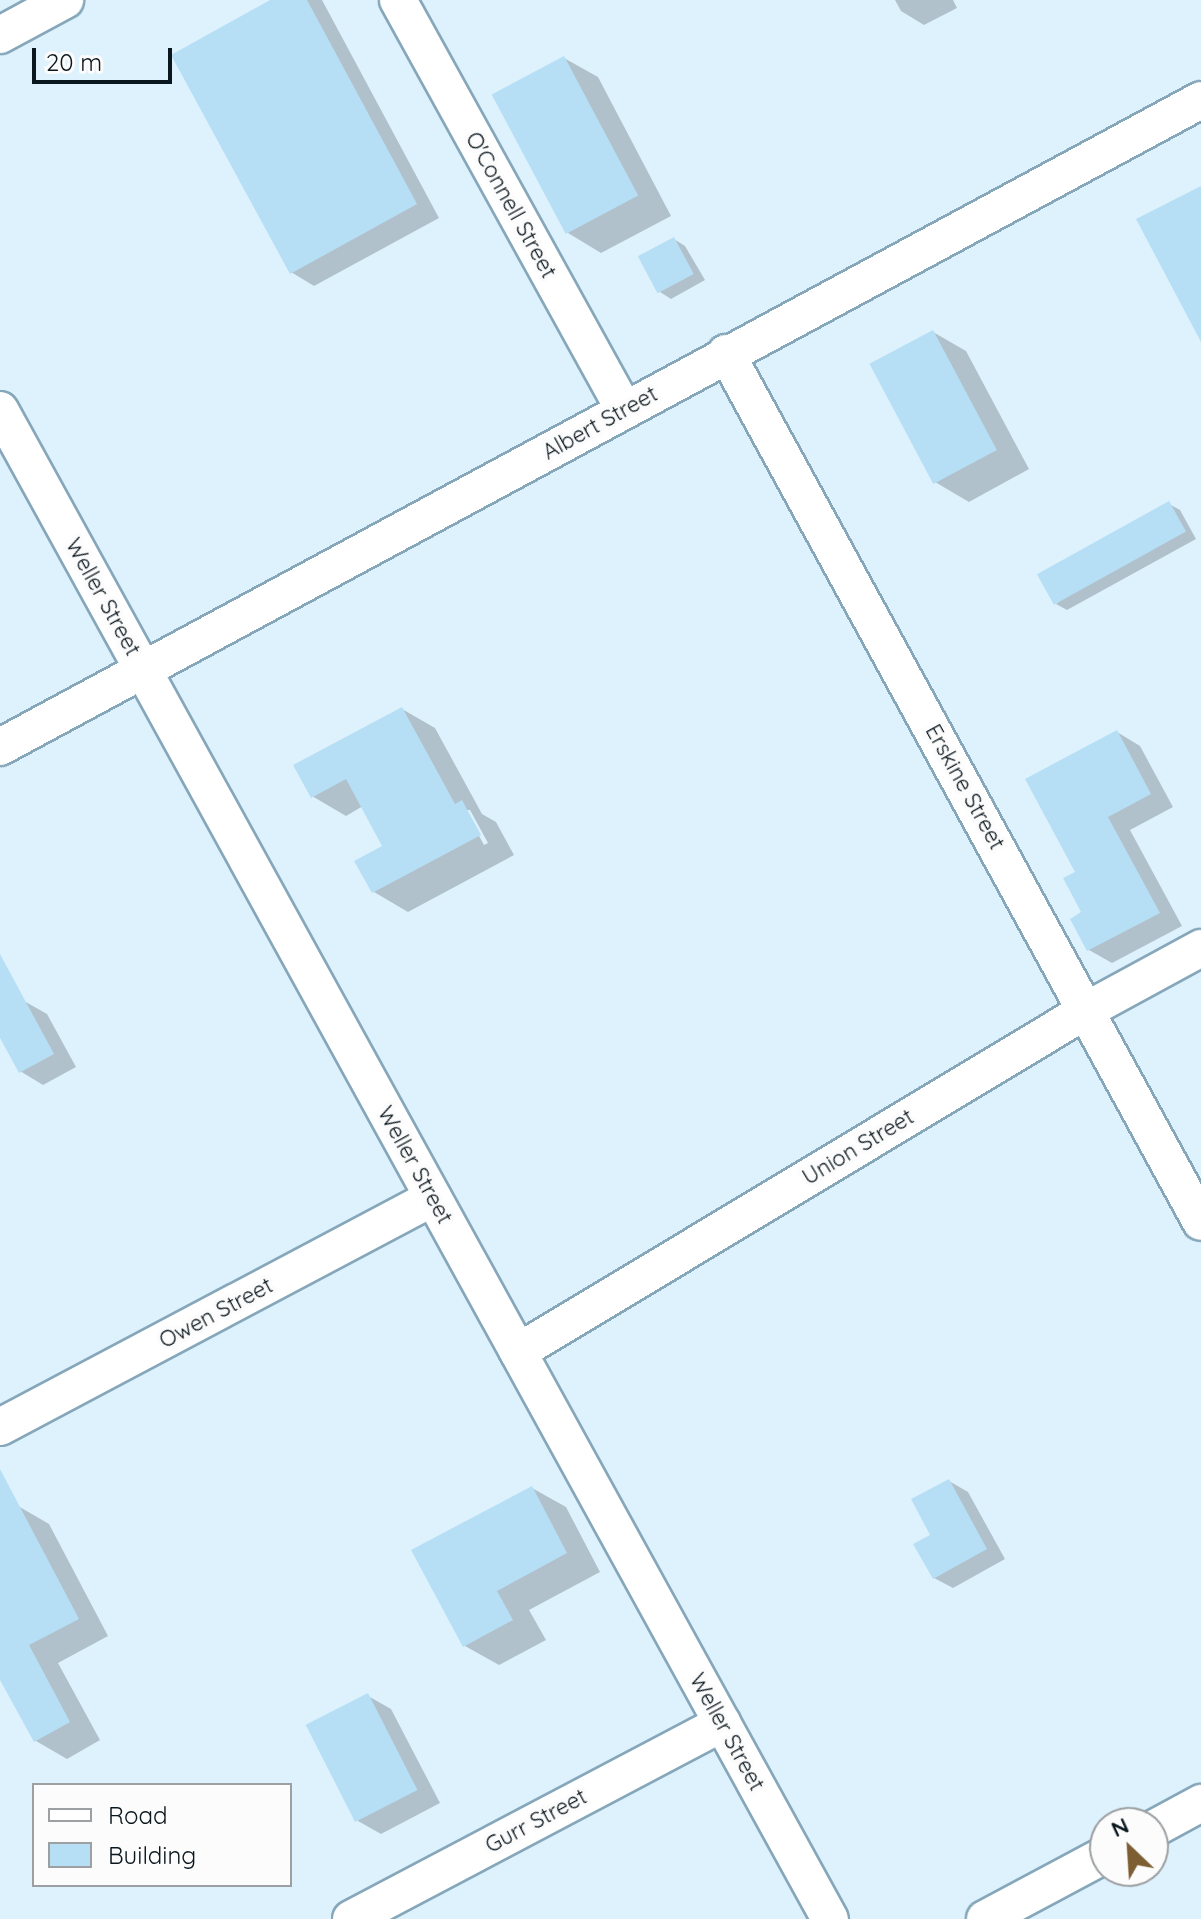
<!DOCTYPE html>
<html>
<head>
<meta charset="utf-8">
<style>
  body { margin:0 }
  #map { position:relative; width:1201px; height:1919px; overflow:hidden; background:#def2fe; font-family:Quicksand,sans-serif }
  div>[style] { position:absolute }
  .shadow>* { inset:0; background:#0003 }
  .building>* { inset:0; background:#b6dff5; transform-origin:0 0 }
  .roads { filter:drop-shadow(2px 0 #86a7ba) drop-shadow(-2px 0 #86a7ba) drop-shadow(0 2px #86a7ba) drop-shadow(0 -2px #86a7ba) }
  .street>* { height:36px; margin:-18px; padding:0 18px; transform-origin:18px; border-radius:18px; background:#fff }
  span { translate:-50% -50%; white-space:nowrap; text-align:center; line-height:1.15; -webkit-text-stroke:8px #fcfcfc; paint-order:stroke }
  .street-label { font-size:22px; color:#0b171e }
  .legend { position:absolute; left:32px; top:1783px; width:260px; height:104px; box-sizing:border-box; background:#fcfcfc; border:2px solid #9ca0a3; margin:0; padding:10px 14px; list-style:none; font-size:24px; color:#0b171e }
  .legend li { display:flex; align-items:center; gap:16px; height:40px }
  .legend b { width:40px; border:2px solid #9ca0a3 }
  .north { position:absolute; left:1089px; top:1807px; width:80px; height:80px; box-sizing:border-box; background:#fcfcfc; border:2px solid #9ca0a3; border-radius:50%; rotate:335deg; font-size:22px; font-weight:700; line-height:32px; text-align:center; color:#0b171e }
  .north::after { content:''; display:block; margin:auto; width:28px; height:36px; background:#7d5e33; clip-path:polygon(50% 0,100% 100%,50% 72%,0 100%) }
  .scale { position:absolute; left:32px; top:48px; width:140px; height:36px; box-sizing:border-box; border:4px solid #0b171e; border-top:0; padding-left:10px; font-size:24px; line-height:28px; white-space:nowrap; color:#0b171e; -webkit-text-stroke:6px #fcfcfc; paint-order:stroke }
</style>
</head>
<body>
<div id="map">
  <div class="shadow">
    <div style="clip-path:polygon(274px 0,322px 0,439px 218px,314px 286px,291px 272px)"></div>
    <div style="clip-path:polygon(895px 0,953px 0,957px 8px,924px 25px,901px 11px)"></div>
    <div style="clip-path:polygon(564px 58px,598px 77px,671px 216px,601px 253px,568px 233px)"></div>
    <div style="clip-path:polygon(674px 239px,685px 246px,705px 280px,671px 299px,660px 292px)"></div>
    <div style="clip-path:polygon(933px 332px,966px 351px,1029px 469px,969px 502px,935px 482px,872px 364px)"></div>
    <div style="clip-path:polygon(1169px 504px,1180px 510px,1196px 539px,1067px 610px,1056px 604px)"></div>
    <div style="clip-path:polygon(evenodd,402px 709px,435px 728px,482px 814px,496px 822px,514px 855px,408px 912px,374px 892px,385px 847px,363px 806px,346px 816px,312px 796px,402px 709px,465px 810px,470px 810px,488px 843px,484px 845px,465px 810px)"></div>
    <div style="clip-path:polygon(1117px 732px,1140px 746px,1173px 807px,1130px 830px,1182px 926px,1112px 963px,1089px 950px,1077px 873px)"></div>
    <div style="clip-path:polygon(24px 1001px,47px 1014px,76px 1067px,43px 1085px,20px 1071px,0 1034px,0 1014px)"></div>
    <div style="clip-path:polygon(949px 1481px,968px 1492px,1005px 1559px,953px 1588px,934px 1578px,933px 1535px)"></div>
    <div style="clip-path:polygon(532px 1488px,566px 1507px,600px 1572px,529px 1610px,546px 1640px,499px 1665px,465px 1646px)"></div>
    <div style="clip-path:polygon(18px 1506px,49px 1524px,108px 1636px,58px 1663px,100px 1740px,67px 1759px,36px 1741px,0 1674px,0 1515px)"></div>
    <div style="clip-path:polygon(368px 1696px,391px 1709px,440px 1803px,381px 1834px,358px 1821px)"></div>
  </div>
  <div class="building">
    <div style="clip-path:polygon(270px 0,307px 0,417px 204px,290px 274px,171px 55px)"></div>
    <div style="left:564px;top:56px;width:158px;height:82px;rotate:62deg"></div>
    <div style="clip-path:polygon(1201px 186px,1201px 342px,1136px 219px)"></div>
    <div style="left:674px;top:237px;width:42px;height:41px;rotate:62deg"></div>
    <div style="left:933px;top:330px;width:136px;height:72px;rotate:62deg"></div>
    <div style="left:1169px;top:501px;width:35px;height:151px;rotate:61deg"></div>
    <div style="clip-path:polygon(402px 707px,455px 804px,462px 800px,481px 835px,372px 893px,354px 861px,382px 846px,346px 779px,311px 798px,293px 765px)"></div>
    <div style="clip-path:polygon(1117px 730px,1151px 794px,1108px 817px,1160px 913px,1087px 951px,1070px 919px,1081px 912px,1063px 878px,1075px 872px,1025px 779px)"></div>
    <div style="clip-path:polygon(0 954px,54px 1054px,19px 1073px,0 1038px)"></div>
    <div style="clip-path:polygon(0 1469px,79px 1619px,29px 1645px,70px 1722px,34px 1742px,0 1680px)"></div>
    <div style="clip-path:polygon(949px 1479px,987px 1549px,933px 1579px,913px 1544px,930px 1535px,911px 1499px)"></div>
    <div style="clip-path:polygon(532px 1486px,567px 1553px,497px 1591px,513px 1620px,463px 1647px,411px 1550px)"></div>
    <div style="left:368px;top:1693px;width:109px;height:70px;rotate:63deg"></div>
  </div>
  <div class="roads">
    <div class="street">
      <div style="left:398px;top:0;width:468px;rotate:61.1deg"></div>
      <div style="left:0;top:35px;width:74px;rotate:-28.3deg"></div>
      <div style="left:726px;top:353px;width:990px;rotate:61.34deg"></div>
      <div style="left:0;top:410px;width:1722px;rotate:61.19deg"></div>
      <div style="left:0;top:747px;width:1364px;rotate:-28.31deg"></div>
      <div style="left:518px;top:1352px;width:664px;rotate:-31.01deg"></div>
      <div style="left:1087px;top:1010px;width:130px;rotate:-28.5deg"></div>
      <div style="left:0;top:1427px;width:490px;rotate:-27.9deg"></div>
      <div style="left:1153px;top:1829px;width:55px;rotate:-28.4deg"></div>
      <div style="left:351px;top:1919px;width:420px;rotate:-27.8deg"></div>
      <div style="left:985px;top:1919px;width:136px;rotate:-28.1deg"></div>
    </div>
  </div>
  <div class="street-label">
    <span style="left:511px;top:205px;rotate:61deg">O'Connell Street</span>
    <span style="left:600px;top:423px;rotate:-29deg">Albert Street</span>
    <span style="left:103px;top:597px;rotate:61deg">Weller Street</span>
    <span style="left:965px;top:787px;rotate:61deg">Erskine Street</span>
    <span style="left:858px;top:1147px;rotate:-31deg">Union Street</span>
    <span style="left:415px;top:1165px;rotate:61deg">Weller Street</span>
    <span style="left:216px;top:1313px;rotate:-28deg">Owen Street</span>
    <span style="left:727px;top:1732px;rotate:61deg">Weller Street</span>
    <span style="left:536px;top:1821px;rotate:-28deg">Gurr Street</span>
  </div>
  <ul class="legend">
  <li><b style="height:10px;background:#fff"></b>Road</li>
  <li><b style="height:22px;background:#b6dff5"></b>Building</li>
  </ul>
  <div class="north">N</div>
  <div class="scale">20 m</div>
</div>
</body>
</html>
